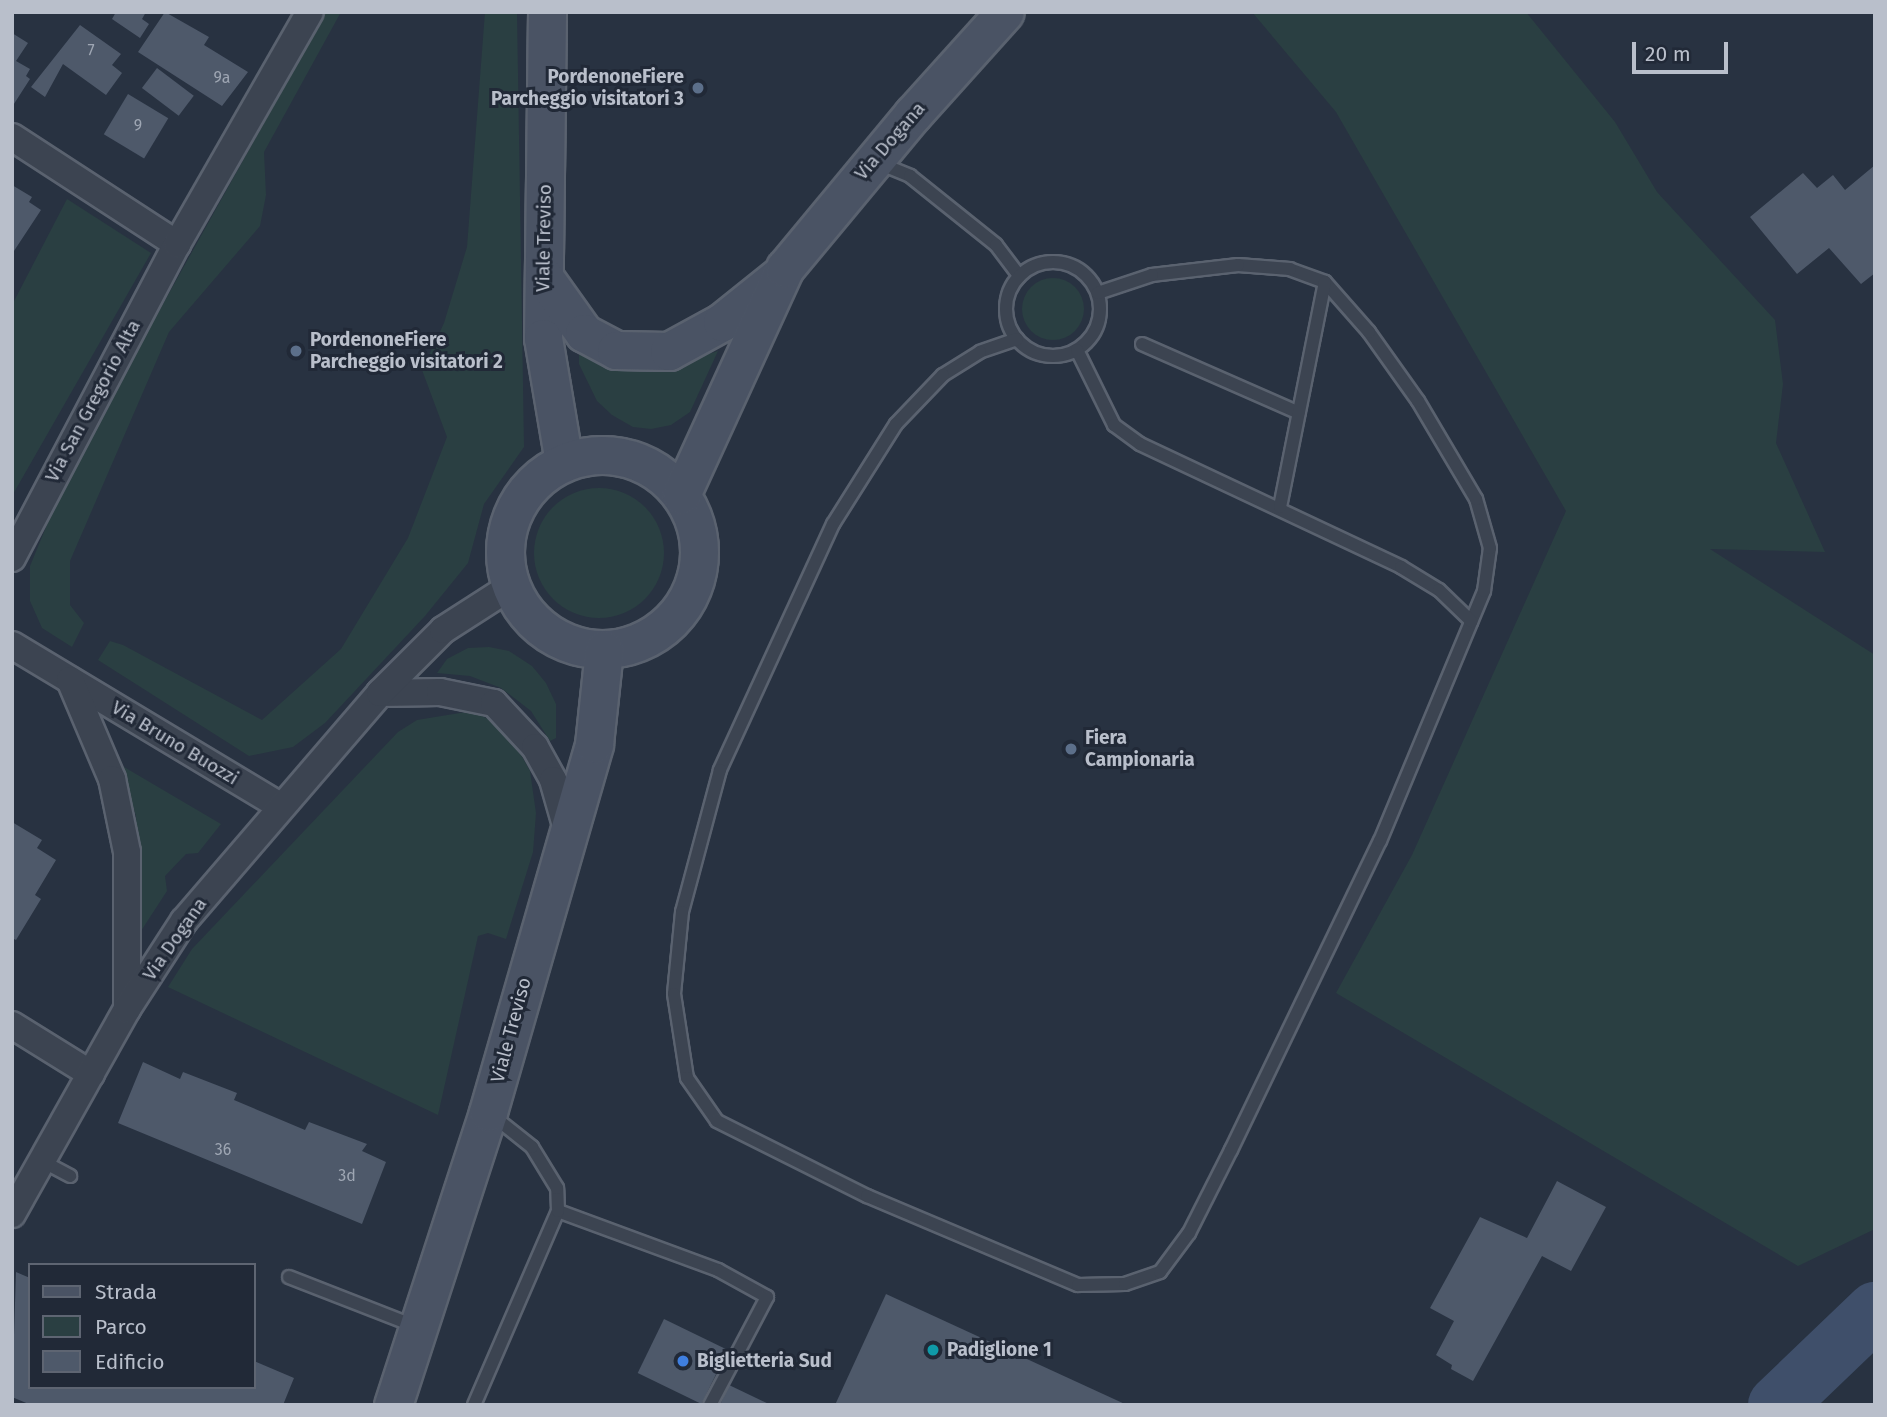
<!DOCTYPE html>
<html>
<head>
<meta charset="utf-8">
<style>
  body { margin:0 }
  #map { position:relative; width:1887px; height:1417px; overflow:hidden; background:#283241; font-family:"Fira Sans",sans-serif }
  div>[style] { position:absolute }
  .green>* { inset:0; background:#2a3f42 }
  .round { border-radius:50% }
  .river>* { height:58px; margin:-29px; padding:0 29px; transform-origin:29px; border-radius:29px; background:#3f4f6a }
  .building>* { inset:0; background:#4e596a; transform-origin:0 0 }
  .roads { filter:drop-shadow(2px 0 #5a626f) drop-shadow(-2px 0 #5a626f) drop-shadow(0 2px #5a626f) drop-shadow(0 -2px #5a626f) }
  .lane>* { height:12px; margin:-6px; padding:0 6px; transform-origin:6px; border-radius:6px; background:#3c4451 }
  .lane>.ring { margin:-6px; padding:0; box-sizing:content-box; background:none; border:12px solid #3c4451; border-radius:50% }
  .street>* { height:26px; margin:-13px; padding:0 13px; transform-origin:13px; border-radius:13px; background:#3c4451 }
  .secondary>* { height:37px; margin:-18.5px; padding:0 18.5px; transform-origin:18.5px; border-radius:18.5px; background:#4a5364 }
  .secondary>.ring { margin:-18.5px; padding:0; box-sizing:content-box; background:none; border:37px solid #4a5364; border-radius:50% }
  .dots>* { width:19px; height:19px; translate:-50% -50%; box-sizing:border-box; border:4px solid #212937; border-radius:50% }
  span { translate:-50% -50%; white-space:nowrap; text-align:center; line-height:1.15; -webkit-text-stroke:6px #212937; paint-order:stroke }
  .number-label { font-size:16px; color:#9ea6b3 }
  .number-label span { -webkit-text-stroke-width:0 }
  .poi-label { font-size:19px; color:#b9bfcb; font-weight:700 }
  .right { translate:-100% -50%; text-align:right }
  .left { translate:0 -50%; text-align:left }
  .street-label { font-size:19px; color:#b9bfcb }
  .frame { position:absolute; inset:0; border:14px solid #b9bfcb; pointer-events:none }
  .legend { position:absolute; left:28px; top:1263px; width:228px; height:126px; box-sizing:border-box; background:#212937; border:2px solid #5e6572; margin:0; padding:9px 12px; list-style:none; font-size:21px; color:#b9bfcb }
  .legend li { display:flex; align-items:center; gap:14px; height:35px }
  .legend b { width:35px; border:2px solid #5e6572 }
  .scale { position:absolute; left:1632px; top:42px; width:96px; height:32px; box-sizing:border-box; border:4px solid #b9bfcb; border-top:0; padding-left:9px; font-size:21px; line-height:24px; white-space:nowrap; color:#b9bfcb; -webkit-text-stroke:5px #212937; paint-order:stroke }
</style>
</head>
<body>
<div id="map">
  <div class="green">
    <div style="clip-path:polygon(326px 12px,341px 12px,264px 152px,266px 195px,260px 226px,169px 332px,70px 561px,70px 605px,84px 623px,72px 647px,42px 628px,30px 601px,30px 566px,68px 474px)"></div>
    <div style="clip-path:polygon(485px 12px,517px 12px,524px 447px,484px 504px,468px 563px,425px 616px,325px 723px,293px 747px,249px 756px,98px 660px,110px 641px,123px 645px,262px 720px,341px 649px,408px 538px,447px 437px,422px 370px,444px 323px,467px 247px)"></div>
    <div style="clip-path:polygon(1252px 12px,1526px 12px,1615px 122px,1657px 192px,1775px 320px,1783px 384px,1776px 443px,1825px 552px,1710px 549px,1875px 655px,1875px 1229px,1798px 1266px,1336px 993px,1412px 855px,1566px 511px,1336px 112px)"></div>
    <div style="clip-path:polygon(67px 199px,151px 253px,12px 496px,12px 305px)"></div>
    <div class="round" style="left:1022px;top:278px;width:62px;height:62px"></div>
    <div style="clip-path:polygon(718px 351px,690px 412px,671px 425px,651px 429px,633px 427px,612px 415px,597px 401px,579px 364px,579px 352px,610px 365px,655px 371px)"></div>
    <div class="round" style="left:534px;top:488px;width:130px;height:130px"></div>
    <div style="clip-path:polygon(489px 647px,509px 651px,532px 666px,546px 683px,556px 704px,556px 738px,550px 741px,531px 711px,501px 688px,470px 676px,437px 673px,447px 659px,468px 648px)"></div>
    <div style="clip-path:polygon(472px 711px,492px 721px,514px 742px,530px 771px,536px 813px,533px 852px,506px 939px,488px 933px,478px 936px,438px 1115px,168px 987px,192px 949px,398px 732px,417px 720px)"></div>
    <div style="clip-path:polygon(119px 764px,221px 824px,198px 853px,186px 854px,165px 876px,167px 891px,141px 931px,136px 816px)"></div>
  </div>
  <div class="river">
    <div style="left:1777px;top:1405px;width:136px;rotate:-43.8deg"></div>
  </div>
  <div class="building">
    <div style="clip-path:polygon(116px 12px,146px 12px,142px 19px,149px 24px,140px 38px,112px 19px)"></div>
    <div style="clip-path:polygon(165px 12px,209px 37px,204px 45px,248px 72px,222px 106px,138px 52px)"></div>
    <div style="clip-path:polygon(80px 25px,121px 54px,112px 65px,122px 73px,106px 95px,63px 64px,45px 97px,31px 87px)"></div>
    <div style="clip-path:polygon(12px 33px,28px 43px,16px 61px,30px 69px,26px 76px,30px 79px,12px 107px)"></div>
    <div style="left:157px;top:68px;width:46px;height:25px;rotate:37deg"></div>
    <div style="left:128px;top:94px;width:47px;height:47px;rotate:31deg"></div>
    <div style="clip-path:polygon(1875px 165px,1875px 273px,1861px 284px,1829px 248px,1797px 274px,1750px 217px,1803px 173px,1817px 188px,1833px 175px,1845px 190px)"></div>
    <div style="clip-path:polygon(12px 185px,32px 197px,29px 202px,41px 210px,12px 254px)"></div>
    <div style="clip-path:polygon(12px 822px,42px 840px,37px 848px,56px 860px,35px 895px,41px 899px,16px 940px,12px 938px)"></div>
    <div style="clip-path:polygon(143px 1062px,180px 1079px,183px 1072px,237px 1093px,234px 1100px,305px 1130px,309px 1122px,367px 1144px,362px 1151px,386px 1162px,362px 1224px,118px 1123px)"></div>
    <div style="clip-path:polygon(1557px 1181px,1606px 1207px,1571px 1271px,1542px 1256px,1473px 1381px,1451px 1369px,1452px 1365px,1436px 1355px,1454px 1321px,1430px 1308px,1480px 1217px,1527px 1238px)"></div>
    <div style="clip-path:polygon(16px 1272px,30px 1278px,30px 1387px,254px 1387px,254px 1361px,294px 1378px,283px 1405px,31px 1405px,12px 1397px)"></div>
    <div style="clip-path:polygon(886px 1294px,1127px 1405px,835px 1405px)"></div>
    <div style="left:664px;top:1319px;width:71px;height:60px;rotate:26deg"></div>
    <div style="clip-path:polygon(729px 1385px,771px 1405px,720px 1405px)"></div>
  </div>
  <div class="roads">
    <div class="lane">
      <div style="left:876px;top:162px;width:37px;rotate:22deg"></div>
      <div style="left:910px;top:176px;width:110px;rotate:38.7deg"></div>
      <div style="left:996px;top:245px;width:39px;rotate:53deg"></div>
      <div class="ring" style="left:1006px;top:262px;width:82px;height:82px"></div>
      <div style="left:1017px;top:339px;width:39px;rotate:161deg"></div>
      <div style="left:980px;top:352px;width:44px;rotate:148.1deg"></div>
      <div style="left:943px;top:375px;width:68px;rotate:133.8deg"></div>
      <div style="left:896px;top:424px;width:118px;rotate:122.2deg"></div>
      <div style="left:833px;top:524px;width:271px;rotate:114.7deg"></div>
      <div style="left:720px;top:770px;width:147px;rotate:105deg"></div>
      <div style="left:682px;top:912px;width:82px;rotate:95.6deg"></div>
      <div style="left:674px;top:994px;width:85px;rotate:81.2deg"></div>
      <div style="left:687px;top:1078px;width:52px;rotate:55.1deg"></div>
      <div style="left:717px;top:1121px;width:168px;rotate:26.6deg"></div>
      <div style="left:867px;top:1196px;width:229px;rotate:22.9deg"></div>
      <div style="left:1078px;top:1285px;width:47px;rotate:-1.2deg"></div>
      <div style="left:1125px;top:1284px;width:37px;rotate:-19deg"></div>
      <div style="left:1160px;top:1272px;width:49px;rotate:-53.4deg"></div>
      <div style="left:1189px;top:1233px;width:93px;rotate:-63.2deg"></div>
      <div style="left:1231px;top:1150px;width:343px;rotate:-64.3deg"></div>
      <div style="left:1380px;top:841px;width:271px;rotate:-67.4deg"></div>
      <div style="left:1484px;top:591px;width:43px;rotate:-82.1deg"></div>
      <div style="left:1490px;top:548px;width:51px;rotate:-105.9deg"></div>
      <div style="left:1476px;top:499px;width:114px;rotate:-120.6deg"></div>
      <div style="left:1418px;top:401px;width:85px;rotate:-125.4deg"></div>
      <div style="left:1369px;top:332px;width:67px;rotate:-131.3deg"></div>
      <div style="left:1325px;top:282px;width:37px;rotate:-160deg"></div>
      <div style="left:1290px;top:269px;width:52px;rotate:-175.6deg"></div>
      <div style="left:1238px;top:265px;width:87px;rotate:173.4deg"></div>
      <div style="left:1152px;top:275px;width:57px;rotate:161.6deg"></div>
      <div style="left:1142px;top:344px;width:171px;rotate:23.7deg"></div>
      <div style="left:1077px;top:350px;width:84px;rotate:63.7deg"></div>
      <div style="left:1114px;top:425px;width:32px;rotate:36deg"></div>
      <div style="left:1140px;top:444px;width:289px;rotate:25.2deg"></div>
      <div style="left:1401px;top:567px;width:44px;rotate:31.2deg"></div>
      <div style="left:1439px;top:590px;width:45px;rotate:44.1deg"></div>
      <div style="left:1280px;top:507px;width:229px;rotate:-78.7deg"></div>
      <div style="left:42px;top:1161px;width:32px;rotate:28deg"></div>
      <div style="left:558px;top:1211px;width:171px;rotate:20.2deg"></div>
      <div style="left:718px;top:1270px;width:56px;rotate:28.9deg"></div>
      <div style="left:767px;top:1297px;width:122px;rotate:117.8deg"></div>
      <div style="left:289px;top:1277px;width:135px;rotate:21.3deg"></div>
      <div style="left:474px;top:1405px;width:211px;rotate:-66.6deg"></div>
      <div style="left:558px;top:1211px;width:23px;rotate:-92deg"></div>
      <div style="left:557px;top:1188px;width:48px;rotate:-121.4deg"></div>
      <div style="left:532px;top:1147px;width:50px;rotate:-141.5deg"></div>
    </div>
    <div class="street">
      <div style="left:12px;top:137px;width:197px;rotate:33deg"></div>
      <div style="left:12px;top:558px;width:355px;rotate:-62.3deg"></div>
      <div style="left:177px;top:244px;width:267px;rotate:-60.2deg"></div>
      <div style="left:12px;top:645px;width:313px;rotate:31deg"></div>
      <div style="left:70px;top:680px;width:108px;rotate:67deg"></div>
      <div style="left:112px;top:779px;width:75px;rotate:78.4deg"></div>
      <div style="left:127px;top:852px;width:157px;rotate:90deg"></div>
      <div style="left:380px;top:693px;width:60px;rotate:-1deg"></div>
      <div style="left:440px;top:692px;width:55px;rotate:11.5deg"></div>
      <div style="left:494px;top:703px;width:60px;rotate:47deg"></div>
      <div style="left:535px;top:747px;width:38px;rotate:61deg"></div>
      <div style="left:553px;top:780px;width:51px;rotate:74.1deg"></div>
      <div style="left:12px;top:1025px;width:93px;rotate:31.8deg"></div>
      <div style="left:12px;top:1214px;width:235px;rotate:-60.7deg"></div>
      <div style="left:127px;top:1009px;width:105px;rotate:-57.1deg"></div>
      <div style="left:184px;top:921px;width:301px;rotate:-49.3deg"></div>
      <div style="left:380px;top:693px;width:89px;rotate:-45deg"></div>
      <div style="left:443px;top:630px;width:80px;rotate:-32.7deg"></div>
    </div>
    <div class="secondary">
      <div style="left:547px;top:12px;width:326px;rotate:90.7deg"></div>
      <div style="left:543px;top:338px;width:126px;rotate:80.4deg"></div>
      <div style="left:544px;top:277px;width:69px;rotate:54.5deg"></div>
      <div style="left:584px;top:333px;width:36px;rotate:28deg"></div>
      <div style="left:616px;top:350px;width:53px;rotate:1.1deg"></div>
      <div style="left:669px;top:351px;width:60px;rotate:-28.7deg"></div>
      <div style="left:722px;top:322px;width:72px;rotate:-38.8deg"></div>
      <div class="ring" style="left:505px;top:455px;width:157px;height:157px"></div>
      <div style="left:681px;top:495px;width:250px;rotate:-65.4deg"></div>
      <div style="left:785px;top:268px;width:200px;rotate:-50.3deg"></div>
      <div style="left:913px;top:114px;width:137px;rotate:-48deg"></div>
      <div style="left:393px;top:1405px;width:308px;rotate:-72deg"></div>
      <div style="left:488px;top:1112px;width:383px;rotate:-73.9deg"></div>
      <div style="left:594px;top:744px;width:95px;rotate:-83.9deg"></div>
    </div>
  </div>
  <div class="dots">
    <div style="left:698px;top:88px;background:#5c6f8a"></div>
    <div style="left:296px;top:351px;background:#5c6f8a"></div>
    <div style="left:1071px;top:749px;background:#5c6f8a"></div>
    <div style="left:933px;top:1350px;background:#0f9aa8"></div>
    <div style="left:683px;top:1361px;background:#3f7fe0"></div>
  </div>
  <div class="number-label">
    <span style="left:91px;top:51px">7</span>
    <span style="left:222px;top:78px">9a</span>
    <span style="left:138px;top:126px">9</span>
    <span style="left:223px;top:1150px">36</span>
    <span style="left:347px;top:1176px">3d</span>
  </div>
  <div class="poi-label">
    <span class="right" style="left:684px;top:88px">PordenoneFiere<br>Parcheggio visitatori 3</span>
    <span class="left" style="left:310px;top:351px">PordenoneFiere<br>Parcheggio visitatori 2</span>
    <span class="left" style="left:1085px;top:749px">Fiera<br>Campionaria</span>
    <span class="left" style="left:947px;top:1350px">Padiglione 1</span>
    <span class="left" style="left:697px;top:1361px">Biglietteria Sud</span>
  </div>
  <div class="street-label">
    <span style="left:890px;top:141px;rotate:-49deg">Via Dogana</span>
    <span style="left:544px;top:238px;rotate:-89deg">Viale Treviso</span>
    <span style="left:93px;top:401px;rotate:-62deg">Via San Gregorio Alta</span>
    <span style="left:175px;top:743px;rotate:31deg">Via Bruno Buozzi</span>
    <span style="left:175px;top:939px;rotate:-55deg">Via Dogana</span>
    <span style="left:511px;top:1030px;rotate:-75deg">Viale Treviso</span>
  </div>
  <div class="frame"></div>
  <ul class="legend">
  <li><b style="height:9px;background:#4a5364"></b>Strada</li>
  <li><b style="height:19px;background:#2a3f42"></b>Parco</li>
  <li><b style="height:19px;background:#4e596a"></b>Edificio</li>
  </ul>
  <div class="scale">20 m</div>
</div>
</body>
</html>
